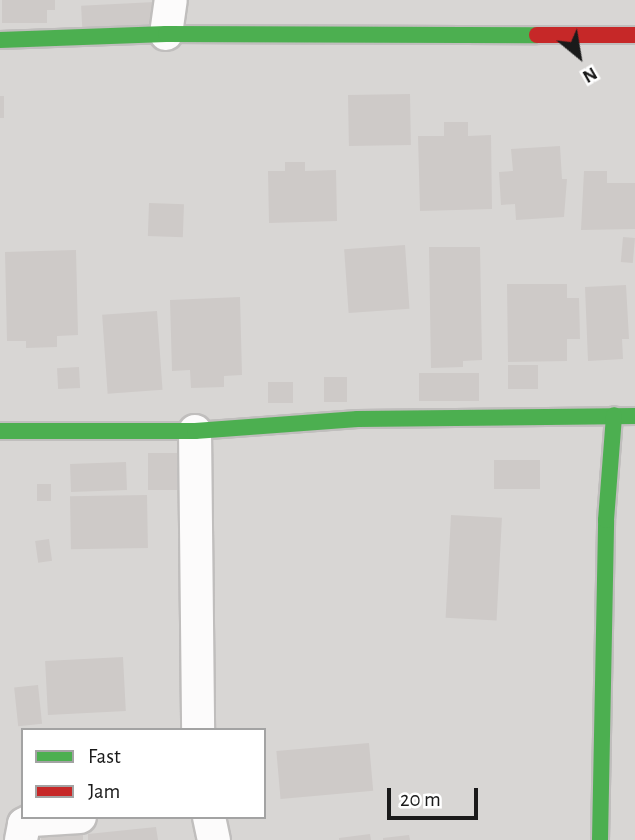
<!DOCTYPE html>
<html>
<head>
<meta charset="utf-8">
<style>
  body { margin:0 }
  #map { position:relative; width:635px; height:840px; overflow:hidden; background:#e9e6e3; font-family:"Alegreya Sans",sans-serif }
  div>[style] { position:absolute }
  .residential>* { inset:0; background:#d8d6d4 }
  .building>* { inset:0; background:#cecac8; transform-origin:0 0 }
  .roads { filter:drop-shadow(2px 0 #c0bebd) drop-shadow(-2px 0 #c0bebd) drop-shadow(0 2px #c0bebd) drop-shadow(0 -2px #c0bebd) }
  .street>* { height:32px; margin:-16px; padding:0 16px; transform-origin:16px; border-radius:16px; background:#fcfbfb }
  .fast>* { height:16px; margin:-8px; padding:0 8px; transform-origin:8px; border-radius:8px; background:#4caf50 }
  .jam>* { height:16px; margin:-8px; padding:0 8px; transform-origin:8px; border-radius:8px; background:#c62828 }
  span { translate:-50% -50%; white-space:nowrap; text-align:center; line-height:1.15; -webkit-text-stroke:5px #fff; paint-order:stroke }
  .legend { position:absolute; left:21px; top:728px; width:245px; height:91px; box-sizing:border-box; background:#fff; border:2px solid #a3a3a3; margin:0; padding:9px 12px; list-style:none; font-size:21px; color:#1a1a1a }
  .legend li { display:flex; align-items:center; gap:14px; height:35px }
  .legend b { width:35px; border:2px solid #a3a3a3 }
  .north { position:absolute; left:544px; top:21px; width:70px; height:70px; -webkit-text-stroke:5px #fff; paint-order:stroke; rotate:150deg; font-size:19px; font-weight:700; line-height:28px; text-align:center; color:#1a1a1a }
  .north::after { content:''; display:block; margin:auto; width:24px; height:32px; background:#1a1a1a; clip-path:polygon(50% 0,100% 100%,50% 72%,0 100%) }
  .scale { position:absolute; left:387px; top:788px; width:91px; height:32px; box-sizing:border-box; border:4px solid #1a1a1a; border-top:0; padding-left:9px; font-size:21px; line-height:24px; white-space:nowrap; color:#1a1a1a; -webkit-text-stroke:5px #fff; paint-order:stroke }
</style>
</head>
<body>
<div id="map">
  <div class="residential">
    <div style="clip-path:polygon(evenodd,0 0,635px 0,635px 840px,0 840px,0 0,23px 730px,264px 730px,264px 817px,23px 817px,23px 730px)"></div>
  </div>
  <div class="building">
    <div style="clip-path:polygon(2px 0,55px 0,55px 10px,47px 10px,47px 23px,2px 23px)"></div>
    <div style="left:155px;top:2px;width:22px;height:74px;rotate:87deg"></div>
    <div style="left:410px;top:94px;width:51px;height:62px;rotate:89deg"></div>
    <div style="left:0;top:96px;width:4px;height:22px"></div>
    <div style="clip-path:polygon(444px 122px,468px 122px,468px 136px,491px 135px,492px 209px,420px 211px,418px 136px,444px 136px)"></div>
    <div style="clip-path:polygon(560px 146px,562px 179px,567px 179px,564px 217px,516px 220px,515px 204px,501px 205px,499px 172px,513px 171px,511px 149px)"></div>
    <div style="clip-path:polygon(285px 162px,305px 162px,305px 171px,336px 170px,337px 221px,269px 223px,268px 171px,285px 171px)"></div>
    <div style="clip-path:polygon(584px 171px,607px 171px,607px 183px,635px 183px,635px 229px,581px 230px)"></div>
    <div style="left:149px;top:203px;width:35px;height:33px;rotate:2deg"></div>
    <div style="left:623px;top:237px;width:12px;height:25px;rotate:5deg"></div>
    <div style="left:405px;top:245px;width:64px;height:61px;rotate:86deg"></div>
    <div style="clip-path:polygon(429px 247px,480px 247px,482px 360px,463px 361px,463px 367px,431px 368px)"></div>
    <div style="clip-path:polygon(76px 250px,78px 335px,57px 336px,57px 347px,26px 348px,26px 341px,7px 341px,5px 252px)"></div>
    <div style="clip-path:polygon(507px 284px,567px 284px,567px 298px,579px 298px,580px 339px,567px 339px,567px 361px,508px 362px)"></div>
    <div style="clip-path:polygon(626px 285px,629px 339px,622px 339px,623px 359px,588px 361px,585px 287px)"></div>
    <div style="clip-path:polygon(240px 297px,242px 375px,224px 376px,224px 387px,191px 388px,190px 370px,172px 371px,170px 300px)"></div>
    <div style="left:157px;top:311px;width:79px;height:55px;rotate:86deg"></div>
    <div style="left:508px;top:365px;width:30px;height:24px"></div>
    <div style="left:79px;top:367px;width:21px;height:22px;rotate:87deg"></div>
    <div style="left:479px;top:373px;width:28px;height:60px;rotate:90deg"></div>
    <div style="left:324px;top:377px;width:23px;height:25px"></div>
    <div style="left:268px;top:382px;width:25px;height:21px"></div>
    <div style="left:177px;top:453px;width:37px;height:29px;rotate:90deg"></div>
    <div style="left:494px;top:460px;width:46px;height:29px"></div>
    <div style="left:126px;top:462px;width:28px;height:56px;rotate:88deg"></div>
    <div style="left:37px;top:484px;width:14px;height:17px"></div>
    <div style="left:147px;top:495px;width:53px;height:77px;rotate:89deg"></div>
    <div style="left:451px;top:515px;width:51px;height:103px;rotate:3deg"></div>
    <div style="left:49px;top:539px;width:22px;height:14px;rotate:82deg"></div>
    <div style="left:123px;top:657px;width:54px;height:78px;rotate:87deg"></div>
    <div style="left:38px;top:685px;width:39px;height:24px;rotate:84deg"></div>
    <div style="left:369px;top:743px;width:48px;height:93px;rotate:85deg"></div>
    <div style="clip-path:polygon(156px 827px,158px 840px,88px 840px,88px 834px)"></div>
    <div style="clip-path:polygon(83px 831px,83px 840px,41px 840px,41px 835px)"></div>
    <div style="clip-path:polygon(370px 834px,371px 840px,339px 840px,339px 838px)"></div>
    <div style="clip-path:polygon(409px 835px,410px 840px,383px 840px,383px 838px)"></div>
  </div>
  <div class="roads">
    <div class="street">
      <div style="left:166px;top:34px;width:34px;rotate:-82deg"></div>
      <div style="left:195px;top:431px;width:299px;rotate:89.4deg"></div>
      <div style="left:209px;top:817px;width:24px;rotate:78deg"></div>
      <div style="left:21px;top:840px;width:16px;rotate:-79deg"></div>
      <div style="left:24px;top:824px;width:9px;rotate:-27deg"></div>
      <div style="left:32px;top:820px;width:48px;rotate:-3.6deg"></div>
    </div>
    <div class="fast">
      <div style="left:0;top:40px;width:166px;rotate:-2.1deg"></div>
      <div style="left:166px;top:34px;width:371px;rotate:0.2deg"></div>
      <div style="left:0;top:431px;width:195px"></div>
      <div style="left:195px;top:431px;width:163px;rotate:-4.2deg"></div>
      <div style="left:358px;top:419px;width:277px;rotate:-0.6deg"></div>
      <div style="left:600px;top:840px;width:320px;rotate:-88.9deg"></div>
      <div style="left:606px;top:520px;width:105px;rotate:-85.6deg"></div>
    </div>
    <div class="jam">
      <div style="left:537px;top:35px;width:98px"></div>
    </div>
  </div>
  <ul class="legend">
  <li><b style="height:9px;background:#4caf50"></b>Fast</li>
  <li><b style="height:9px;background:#c62828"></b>Jam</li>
  </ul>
  <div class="north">N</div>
  <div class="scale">20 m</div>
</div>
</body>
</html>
